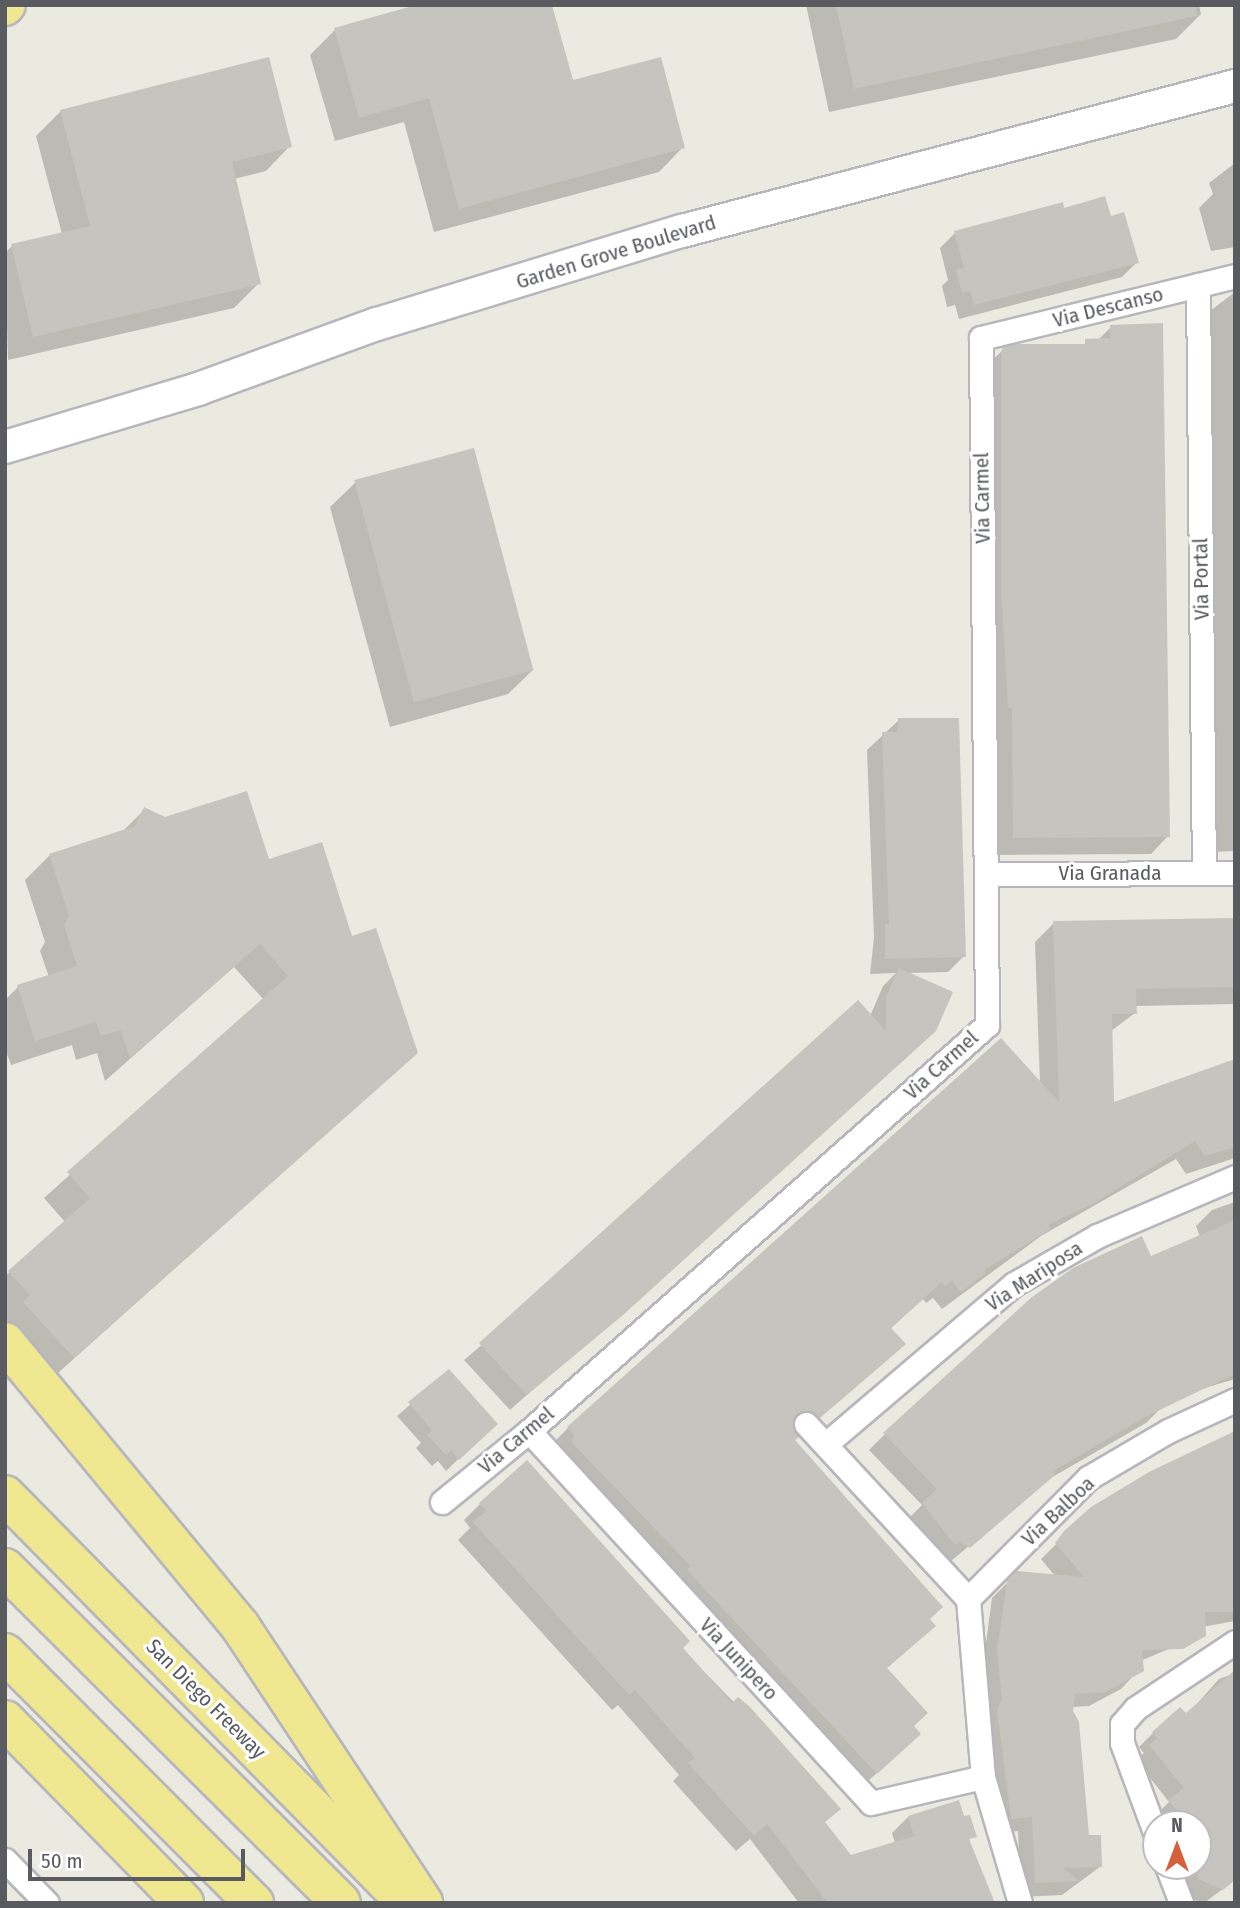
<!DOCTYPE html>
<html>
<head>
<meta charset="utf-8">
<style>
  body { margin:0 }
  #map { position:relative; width:1240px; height:1908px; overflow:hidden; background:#eaeae0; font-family:"Fira Sans Condensed",sans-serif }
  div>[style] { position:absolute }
  .shadow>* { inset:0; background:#0003 }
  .building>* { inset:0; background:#c6c4be; transform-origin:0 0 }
  .roads { filter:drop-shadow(2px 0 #b6b7bc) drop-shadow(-2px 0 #b6b7bc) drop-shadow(0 2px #b6b7bc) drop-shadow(0 -2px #b6b7bc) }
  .minor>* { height:23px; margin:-11.5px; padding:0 11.5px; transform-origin:11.5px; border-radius:11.5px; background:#fff }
  .secondary>* { height:32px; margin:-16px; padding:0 16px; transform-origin:16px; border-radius:16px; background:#fff }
  .motorway>* { height:38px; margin:-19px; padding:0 19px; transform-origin:19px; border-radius:19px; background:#f0e791 }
  span { translate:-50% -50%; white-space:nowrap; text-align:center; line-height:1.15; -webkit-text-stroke:6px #fff; paint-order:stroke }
  .street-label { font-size:21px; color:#595b60 }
  .frame { position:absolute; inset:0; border:7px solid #595b60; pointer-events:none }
  .north { position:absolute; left:1142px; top:1810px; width:70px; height:70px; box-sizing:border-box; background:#fff; border:2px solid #bdbdbf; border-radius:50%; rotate:0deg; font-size:19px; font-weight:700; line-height:28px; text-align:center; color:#595b60 }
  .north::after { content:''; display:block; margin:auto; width:24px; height:32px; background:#d5603c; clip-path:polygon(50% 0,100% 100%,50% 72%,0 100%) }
  .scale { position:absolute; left:28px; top:1849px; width:217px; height:32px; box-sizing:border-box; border:4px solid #595b60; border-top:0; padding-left:9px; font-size:21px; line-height:24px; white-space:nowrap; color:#595b60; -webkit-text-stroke:5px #fff; paint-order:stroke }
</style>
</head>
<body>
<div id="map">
  <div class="shadow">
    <div style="clip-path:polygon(806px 5px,1199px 5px,1201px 14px,1176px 39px,829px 112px)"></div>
    <div style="clip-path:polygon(335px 30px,572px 82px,683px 147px,659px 172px,434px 232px,404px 122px,335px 141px,310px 55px)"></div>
    <div style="clip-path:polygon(61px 111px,290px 146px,266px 171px,234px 179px,259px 283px,234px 308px,8px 360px,5px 253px,12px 246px,62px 234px,36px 136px)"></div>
    <div style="clip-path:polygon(1235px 163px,1235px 247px,1211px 251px,1199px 208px,1213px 194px,1209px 183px)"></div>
    <div style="clip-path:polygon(1063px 210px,1110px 218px,1137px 262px,1122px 277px,959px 319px,955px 305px,947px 307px,942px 286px,948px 280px,940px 248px,955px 233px)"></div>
    <div style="clip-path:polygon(1235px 292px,1235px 851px,1212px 852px,1206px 314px)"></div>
    <div style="clip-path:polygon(1111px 327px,1168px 836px,1151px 854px,996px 855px,986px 366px,1004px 349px,1081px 346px,1097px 341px)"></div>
    <div style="clip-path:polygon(355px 483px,533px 670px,508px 694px,390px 727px,330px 507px)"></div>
    <div style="clip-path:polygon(899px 720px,964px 956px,948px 972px,906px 973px,917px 1047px,510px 1410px,464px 1360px,870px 1016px,883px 986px,896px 973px,870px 974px,874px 938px,867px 750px)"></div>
    <div style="clip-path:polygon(145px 809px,268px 861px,351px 938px,416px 1052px,48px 1382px,5px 1334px,5px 1276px,65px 1222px,44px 1198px,264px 1000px,234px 967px,105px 1081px,97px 1053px,76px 1060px,72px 1045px,11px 1065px,5px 1048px,5px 1000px,18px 987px,49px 977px,40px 951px,45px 942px,25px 880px,49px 856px,121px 833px)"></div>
    <div style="clip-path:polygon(1235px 920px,1235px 1004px,1135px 1006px,1135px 1013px,1111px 1031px,1112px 1105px,1235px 1062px,1235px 1158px,1186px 1174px,1176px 1159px,1041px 1236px,942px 1309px,933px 1298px,926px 1303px,923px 1299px,890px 1329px,885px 1362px,793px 1440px,934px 1626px,886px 1669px,912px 1727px,900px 1752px,857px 1791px,550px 1446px,568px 1428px,1040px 1084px,1035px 942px,1054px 923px)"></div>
    <div style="clip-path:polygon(1235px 1202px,1235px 1379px,1161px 1401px,1162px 1407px,1146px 1423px,1049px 1479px,951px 1561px,942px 1557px,907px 1520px,922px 1505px,869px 1450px,885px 1434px,1150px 1258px,1200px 1237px,1196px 1226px,1212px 1210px)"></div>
    <div style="clip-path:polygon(449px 1371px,495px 1423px,446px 1471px,438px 1461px,432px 1466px,416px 1448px,421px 1443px,397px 1416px)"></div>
    <div style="clip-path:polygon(1235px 1431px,1235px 1621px,1202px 1627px,1188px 1641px,1133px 1664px,1136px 1673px,1121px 1689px,1089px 1706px,1072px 1707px,1088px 1837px,1101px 1866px,1062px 1895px,1021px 1897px,1018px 1831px,997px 1834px,983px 1666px,992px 1598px,1017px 1573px,1055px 1576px,1041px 1559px,1092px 1509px)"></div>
    <div style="clip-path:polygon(480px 1504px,681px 1648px,838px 1809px,824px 1823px,850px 1857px,895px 1843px,892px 1833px,908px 1817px,963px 1819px,975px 1836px,830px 1903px,799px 1903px,750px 1839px,736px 1851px,673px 1781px,679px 1775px,618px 1705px,612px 1710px,458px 1540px,470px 1528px,464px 1520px)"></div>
    <div style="clip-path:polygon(1235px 1673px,1235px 1880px,1204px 1903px,1188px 1898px,1175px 1866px,1198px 1866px,1198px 1824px,1162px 1824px,1155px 1816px,1169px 1802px,1136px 1760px,1144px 1753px,1139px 1747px,1153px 1733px,1186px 1716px,1219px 1679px)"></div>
  </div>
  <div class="building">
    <div style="clip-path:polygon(416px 5px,552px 5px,573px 80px,661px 57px,685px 148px,459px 209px,429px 98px,359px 118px,334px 28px)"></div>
    <div style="clip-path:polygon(836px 5px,1196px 5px,1197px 16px,854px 89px)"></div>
    <div style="clip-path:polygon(269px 57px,292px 147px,232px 162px,261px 284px,33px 337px,11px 244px,90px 226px,60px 110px)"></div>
    <div style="clip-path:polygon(1105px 196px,1111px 216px,1124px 212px,1139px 263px,974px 305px,970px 291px,962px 293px,956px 270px,964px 268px,954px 231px,1063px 202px,1064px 208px)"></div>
    <div style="clip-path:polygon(1163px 323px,1170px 837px,1013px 838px,1012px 708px,1008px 708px,1001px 587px,1001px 352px,1003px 347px,1016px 344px,1085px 344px,1085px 339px,1111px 338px,1110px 325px)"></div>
    <div style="left:474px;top:448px;width:230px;height:124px;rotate:75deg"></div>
    <div style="clip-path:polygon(898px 718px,959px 718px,966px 957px,885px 959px,885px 924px,889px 924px,882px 732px,898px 732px)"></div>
    <div style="clip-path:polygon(247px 791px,269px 859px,322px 842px,352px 936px,376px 928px,418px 1053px,74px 1358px,23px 1302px,30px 1295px,8px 1271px,90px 1198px,67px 1172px,288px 976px,260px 944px,130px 1058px,121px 1030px,101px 1036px,96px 1022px,35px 1041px,17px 985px,77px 966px,64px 925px,69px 916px,49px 854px,135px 826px,144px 807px,165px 817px)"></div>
    <div style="clip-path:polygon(1235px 918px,1235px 987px,1136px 989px,1137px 1014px,1112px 1014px,1114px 1102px,1235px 1059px,1235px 1147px,1205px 1156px,1195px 1141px,1094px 1203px,1048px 1225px,1051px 1229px,984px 1270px,986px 1273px,961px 1292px,952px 1281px,945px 1286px,942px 1282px,891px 1328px,906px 1344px,820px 1418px,804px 1410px,793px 1419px,799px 1437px,795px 1440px,943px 1607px,930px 1619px,936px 1626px,887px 1668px,928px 1713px,914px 1726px,921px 1734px,877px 1774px,687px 1570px,691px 1566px,572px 1443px,574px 1435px,567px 1427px,1001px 1038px,1059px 1102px,1053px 921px)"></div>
    <div style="clip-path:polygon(899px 968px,953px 992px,936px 1031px,623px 1315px,527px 1395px,479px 1343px,858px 1000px,886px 1031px,886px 997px)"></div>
    <div style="clip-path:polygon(1235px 1220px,1235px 1374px,1147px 1416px,1053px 1471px,1055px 1475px,970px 1548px,959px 1542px,955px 1545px,922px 1503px,937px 1489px,883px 1433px,1032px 1297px,1073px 1268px,1142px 1236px,1151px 1256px)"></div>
    <div style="clip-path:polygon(449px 1369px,498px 1424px,459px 1460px,451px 1450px,446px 1455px,427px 1435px,432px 1430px,408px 1402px)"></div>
    <div style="clip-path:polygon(1235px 1431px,1235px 1612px,1205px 1612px,1206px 1636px,1183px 1649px,1142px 1650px,1144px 1671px,1106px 1692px,1075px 1694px,1073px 1711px,1079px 1722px,1089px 1835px,1101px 1835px,1102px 1867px,1063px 1868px,1079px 1881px,1035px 1883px,1032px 1817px,1011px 1819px,997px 1709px,1002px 1700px,997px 1650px,1007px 1581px,1017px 1571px,1084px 1577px,1055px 1543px,1064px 1531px,1091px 1507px,1149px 1472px)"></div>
    <div style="clip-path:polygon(527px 1460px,690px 1641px,683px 1648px,732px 1703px,738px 1697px,749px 1706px,841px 1809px,825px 1822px,851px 1855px,914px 1836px,908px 1816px,959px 1800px,964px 1816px,970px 1815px,977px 1837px,969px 1839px,995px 1903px,828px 1903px,767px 1824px,754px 1836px,688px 1763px,695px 1758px,635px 1690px,629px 1695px,473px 1522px,486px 1511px,479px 1503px)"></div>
    <div style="clip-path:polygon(1235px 1670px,1235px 1880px,1223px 1890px,1198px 1879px,1198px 1824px,1188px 1824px,1168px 1800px,1184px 1788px,1149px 1745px,1157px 1738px,1152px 1732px,1180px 1707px,1186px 1713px)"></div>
  </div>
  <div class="roads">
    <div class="minor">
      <div style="left:1198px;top:285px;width:588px;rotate:89.42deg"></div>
      <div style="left:986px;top:874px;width:249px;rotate:-0.2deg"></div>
      <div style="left:806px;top:1424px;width:238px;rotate:47.2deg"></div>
      <div style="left:968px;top:1599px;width:179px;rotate:85.2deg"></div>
      <div style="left:983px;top:1777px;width:131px;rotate:73.6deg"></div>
      <div style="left:529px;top:1431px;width:505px;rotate:47.41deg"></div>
      <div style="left:871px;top:1803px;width:115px;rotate:-13.1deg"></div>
      <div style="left:827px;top:1443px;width:245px;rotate:-40.4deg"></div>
      <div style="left:1014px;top:1284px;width:96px;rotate:-30deg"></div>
      <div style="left:1097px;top:1236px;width:150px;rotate:-23.1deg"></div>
      <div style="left:442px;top:1502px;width:112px;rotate:-39.2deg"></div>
      <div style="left:529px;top:1431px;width:612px;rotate:-41.56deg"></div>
      <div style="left:987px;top:1025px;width:687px;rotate:-90.5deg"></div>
      <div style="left:981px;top:338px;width:261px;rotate:-13.7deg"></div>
      <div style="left:968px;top:1599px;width:170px;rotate:-45.2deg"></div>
      <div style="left:1088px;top:1478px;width:93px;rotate:-30.4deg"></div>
      <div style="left:1168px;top:1431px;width:74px;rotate:-24.8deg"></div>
      <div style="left:1156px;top:1835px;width:98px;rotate:-110.3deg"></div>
      <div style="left:1122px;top:1743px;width:19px;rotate:-90deg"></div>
      <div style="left:1122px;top:1724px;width:21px;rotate:-49deg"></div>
      <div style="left:1136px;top:1708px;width:119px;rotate:-33.7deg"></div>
      <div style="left:5px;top:1860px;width:60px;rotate:45.7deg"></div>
      <div style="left:1167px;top:1866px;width:40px;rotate:69deg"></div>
    </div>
    <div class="secondary">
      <div style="left:5px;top:447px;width:202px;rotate:-16.7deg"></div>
      <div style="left:198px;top:389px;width:190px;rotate:-20deg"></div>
      <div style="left:377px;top:324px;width:319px;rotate:-17deg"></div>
      <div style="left:682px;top:231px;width:572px;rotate:-14.69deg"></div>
    </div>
    <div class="motorway">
      <div style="left:5px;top:6px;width:1px;rotate:-45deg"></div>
      <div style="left:5px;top:1342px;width:369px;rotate:50.4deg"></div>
      <div style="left:240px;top:1626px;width:332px;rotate:56.5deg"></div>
      <div style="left:5px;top:1495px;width:553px;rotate:45.44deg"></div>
      <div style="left:5px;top:1568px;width:474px;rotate:44.9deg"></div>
      <div style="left:5px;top:1653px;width:353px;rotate:45.1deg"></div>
      <div style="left:5px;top:1720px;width:256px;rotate:45.6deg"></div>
    </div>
  </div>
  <div class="street-label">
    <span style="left:616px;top:252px;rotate:-17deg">Garden Grove Boulevard</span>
    <span style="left:1108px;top:307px;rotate:-14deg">Via Descanso</span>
    <span style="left:982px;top:498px;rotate:-91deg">Via Carmel</span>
    <span style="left:1201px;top:579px;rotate:-91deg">Via Portal</span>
    <span style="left:1110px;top:873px">Via Granada</span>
    <span style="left:941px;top:1065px;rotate:-42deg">Via Carmel</span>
    <span style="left:1034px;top:1276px;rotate:-33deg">Via Mariposa</span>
    <span style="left:516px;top:1440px;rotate:-40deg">Via Carmel</span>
    <span style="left:1058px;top:1511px;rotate:-43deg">Via Balboa</span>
    <span style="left:739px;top:1659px;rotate:47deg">Via Junipero</span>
    <span style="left:206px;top:1699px;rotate:45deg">San Diego Freeway</span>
  </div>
  <div class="frame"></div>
  <div class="north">N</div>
  <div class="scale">50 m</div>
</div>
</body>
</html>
